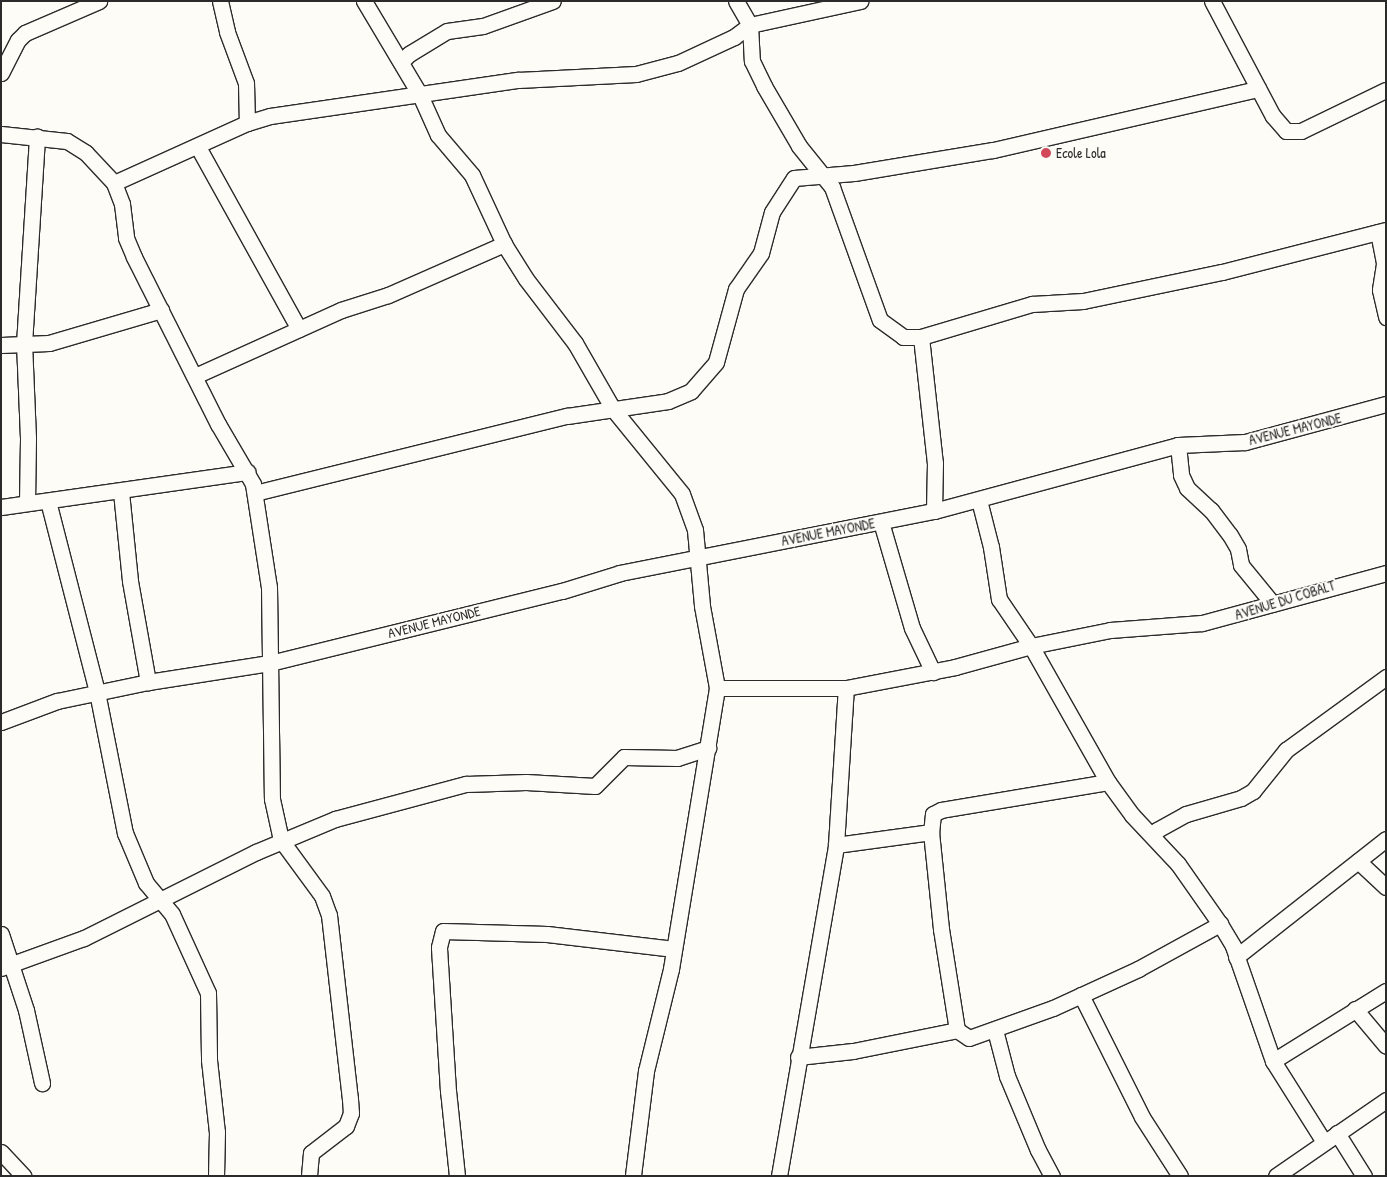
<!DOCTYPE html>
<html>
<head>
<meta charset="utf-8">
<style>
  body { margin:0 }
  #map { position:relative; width:1387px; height:1177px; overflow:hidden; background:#fdfcf7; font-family:"Patrick Hand",sans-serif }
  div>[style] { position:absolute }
  .roads { filter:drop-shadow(1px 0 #2b2b2b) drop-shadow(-1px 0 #2b2b2b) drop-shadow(0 1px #2b2b2b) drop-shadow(0 -1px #2b2b2b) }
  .street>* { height:15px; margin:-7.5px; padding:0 7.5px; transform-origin:7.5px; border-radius:7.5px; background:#fdfcf7 }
  .dots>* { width:14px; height:14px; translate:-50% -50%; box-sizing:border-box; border:2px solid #fdfcf7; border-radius:50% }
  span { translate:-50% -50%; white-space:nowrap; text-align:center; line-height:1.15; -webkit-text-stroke:4px #fdfcf7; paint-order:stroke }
  .poi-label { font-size:14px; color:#2b2b2b }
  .left { translate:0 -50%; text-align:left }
  .street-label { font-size:14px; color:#2b2b2b }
  .frame { position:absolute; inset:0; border:2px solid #2b2b2b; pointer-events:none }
</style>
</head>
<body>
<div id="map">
  <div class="roads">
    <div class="street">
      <div style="left:220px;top:1px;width:32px;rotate:77deg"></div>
      <div style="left:227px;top:32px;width:54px;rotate:69.6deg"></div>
      <div style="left:246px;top:83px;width:40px;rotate:88.6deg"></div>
      <div style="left:364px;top:1px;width:109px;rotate:59.2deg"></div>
      <div style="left:420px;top:95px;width:44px;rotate:65.8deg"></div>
      <div style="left:438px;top:135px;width:52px;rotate:49.6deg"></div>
      <div style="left:472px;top:175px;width:76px;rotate:65.1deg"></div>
      <div style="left:504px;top:244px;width:41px;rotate:57.8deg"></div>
      <div style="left:526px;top:279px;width:81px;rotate:52.6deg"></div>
      <div style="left:575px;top:343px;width:76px;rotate:60.1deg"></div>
      <div style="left:613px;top:409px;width:109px;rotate:50.9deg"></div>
      <div style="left:682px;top:494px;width:38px;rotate:70deg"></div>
      <div style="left:695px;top:530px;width:76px;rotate:84.7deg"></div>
      <div style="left:702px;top:606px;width:83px;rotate:79.6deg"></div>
      <div style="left:717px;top:688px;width:285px;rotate:99.3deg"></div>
      <div style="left:671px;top:969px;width:105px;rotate:103.8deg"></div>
      <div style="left:646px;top:1071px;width:106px;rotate:97.1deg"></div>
      <div style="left:736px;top:1px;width:28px;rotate:60deg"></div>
      <div style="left:750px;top:25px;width:36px;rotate:87deg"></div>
      <div style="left:752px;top:61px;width:28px;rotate:64deg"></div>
      <div style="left:764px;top:86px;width:69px;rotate:59.7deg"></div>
      <div style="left:799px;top:146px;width:53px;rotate:51.2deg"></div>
      <div style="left:832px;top:187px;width:141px;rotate:70.2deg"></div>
      <div style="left:880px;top:320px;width:29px;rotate:36deg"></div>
      <div style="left:903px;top:337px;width:18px"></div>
      <div style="left:921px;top:337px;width:116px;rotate:-16.6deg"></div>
      <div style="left:1032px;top:304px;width:51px;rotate:-3.4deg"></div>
      <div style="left:1083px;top:301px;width:142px;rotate:-11.8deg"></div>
      <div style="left:1222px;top:272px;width:169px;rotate:-14.4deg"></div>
      <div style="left:1212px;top:1px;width:130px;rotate:62.1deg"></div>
      <div style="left:1273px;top:116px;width:20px;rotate:49deg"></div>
      <div style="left:1286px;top:131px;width:15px"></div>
      <div style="left:1301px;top:131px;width:94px;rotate:-25.8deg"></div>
      <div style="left:401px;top:62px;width:11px;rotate:-45deg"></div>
      <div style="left:409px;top:54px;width:44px;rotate:-31.2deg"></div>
      <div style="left:447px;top:31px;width:36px;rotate:-8deg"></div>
      <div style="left:483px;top:26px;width:74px;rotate:-19.7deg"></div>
      <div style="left:1px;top:73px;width:37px;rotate:-63deg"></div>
      <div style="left:18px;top:40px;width:10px;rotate:-45deg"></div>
      <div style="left:25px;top:33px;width:81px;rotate:-23.4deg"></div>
      <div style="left:1px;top:134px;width:66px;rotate:6.1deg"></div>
      <div style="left:67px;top:141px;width:22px;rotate:32deg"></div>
      <div style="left:86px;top:153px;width:41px;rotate:47deg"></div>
      <div style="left:114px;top:183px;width:22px;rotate:69deg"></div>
      <div style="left:122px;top:204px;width:34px;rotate:83deg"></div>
      <div style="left:126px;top:238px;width:21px;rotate:67deg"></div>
      <div style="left:134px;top:257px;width:187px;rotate:63.3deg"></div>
      <div style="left:218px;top:424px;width:69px;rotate:59.7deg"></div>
      <div style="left:253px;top:484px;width:104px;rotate:81.2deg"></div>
      <div style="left:269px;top:587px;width:212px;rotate:89.2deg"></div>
      <div style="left:272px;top:799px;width:42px;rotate:77.6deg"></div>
      <div style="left:281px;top:840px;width:69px;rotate:53.8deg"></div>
      <div style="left:322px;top:896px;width:20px;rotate:70deg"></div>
      <div style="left:329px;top:915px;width:185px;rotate:83.5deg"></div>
      <div style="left:350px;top:1099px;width:14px;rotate:86deg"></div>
      <div style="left:351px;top:1113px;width:14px;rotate:111deg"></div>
      <div style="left:346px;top:1126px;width:44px;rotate:142.4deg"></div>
      <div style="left:311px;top:1153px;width:23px;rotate:95deg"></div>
      <div style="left:198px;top:147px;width:208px;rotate:61deg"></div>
      <div style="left:114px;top:183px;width:146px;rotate:-24.3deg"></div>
      <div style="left:247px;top:123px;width:24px;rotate:-17deg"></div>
      <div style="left:270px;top:116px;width:251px;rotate:-8.3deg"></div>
      <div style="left:518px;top:80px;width:118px;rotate:-2.9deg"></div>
      <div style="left:636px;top:74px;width:43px;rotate:-14.7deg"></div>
      <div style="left:678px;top:63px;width:62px;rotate:-24.9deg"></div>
      <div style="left:734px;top:37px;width:20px;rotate:-37deg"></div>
      <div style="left:750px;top:25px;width:113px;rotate:-12.3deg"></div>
      <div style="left:1378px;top:232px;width:33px;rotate:79deg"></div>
      <div style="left:1384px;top:264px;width:26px;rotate:99deg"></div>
      <div style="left:1380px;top:290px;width:28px;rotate:77deg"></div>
      <div style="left:921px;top:337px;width:127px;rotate:83.7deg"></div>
      <div style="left:935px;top:463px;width:48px;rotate:91.2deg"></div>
      <div style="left:1px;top:345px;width:48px;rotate:-2.4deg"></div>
      <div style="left:49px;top:343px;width:117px;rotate:-16.4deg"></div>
      <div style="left:195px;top:376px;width:160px;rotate:-24.3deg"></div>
      <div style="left:341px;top:310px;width:49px;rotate:-17.7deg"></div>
      <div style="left:388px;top:295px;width:127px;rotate:-23.7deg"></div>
      <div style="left:1178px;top:445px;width:30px;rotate:84deg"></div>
      <div style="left:1181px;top:475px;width:14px;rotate:65deg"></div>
      <div style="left:1187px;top:488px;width:33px;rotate:43deg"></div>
      <div style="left:1211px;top:510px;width:31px;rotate:53deg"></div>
      <div style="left:1230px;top:535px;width:16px;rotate:60deg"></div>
      <div style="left:1238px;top:549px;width:16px;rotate:79deg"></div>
      <div style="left:1241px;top:565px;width:50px;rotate:50.6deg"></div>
      <div style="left:121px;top:492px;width:89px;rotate:84.2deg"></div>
      <div style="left:130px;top:581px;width:103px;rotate:79.9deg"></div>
      <div style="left:255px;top:493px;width:321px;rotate:-13.9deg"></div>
      <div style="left:567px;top:416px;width:102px;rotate:-8.4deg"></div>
      <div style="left:668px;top:401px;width:25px;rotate:-23deg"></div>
      <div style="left:691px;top:391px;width:38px;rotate:-49deg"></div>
      <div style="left:716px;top:362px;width:76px;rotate:-74.7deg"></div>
      <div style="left:736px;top:289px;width:44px;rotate:-55.2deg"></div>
      <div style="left:761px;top:253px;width:42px;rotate:-75deg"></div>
      <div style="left:772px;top:212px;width:40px;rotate:-57.1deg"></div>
      <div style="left:794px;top:178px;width:60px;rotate:-4.8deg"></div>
      <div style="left:854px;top:173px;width:141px;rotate:-9.4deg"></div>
      <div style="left:993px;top:150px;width:272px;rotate:-13deg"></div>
      <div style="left:979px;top:500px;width:49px;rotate:75.7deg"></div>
      <div style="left:991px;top:547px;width:53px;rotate:81.3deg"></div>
      <div style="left:999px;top:599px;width:57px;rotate:55.8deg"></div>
      <div style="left:1031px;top:646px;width:156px;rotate:60.5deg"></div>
      <div style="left:1108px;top:782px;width:41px;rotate:54deg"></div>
      <div style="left:1132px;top:815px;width:67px;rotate:46.8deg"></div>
      <div style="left:1178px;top:864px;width:73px;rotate:55deg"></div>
      <div style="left:1220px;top:924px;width:26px;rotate:59deg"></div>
      <div style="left:1233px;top:946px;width:122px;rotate:70.8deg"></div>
      <div style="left:1273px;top:1061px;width:96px;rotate:57.8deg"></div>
      <div style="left:48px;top:501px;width:197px;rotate:75.6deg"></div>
      <div style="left:97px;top:692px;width:144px;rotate:78.8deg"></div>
      <div style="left:125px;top:833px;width:54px;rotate:67.2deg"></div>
      <div style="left:146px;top:883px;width:40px;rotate:50deg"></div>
      <div style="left:172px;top:914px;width:87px;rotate:65.5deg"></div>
      <div style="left:208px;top:993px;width:67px;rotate:89.1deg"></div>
      <div style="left:209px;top:1060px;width:72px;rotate:83.7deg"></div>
      <div style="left:217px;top:1132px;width:44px;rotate:91.3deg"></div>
      <div style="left:27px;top:503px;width:65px;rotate:-89.1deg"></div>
      <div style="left:28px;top:438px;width:94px;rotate:-92.4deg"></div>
      <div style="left:24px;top:344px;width:208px;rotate:-86.4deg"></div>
      <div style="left:1px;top:507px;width:249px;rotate:-8.1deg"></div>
      <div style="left:881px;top:522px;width:110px;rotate:73.7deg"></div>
      <div style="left:912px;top:628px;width:49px;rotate:64.5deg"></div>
      <div style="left:717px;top:688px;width:129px"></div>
      <div style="left:846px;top:688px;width:111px;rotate:-10.9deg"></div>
      <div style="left:955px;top:667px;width:79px;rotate:-15.4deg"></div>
      <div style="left:1031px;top:646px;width:81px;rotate:-11.4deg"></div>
      <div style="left:1110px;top:630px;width:92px;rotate:-4.4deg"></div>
      <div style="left:1202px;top:623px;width:191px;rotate:-15.2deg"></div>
      <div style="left:1px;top:722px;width:60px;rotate:-20.6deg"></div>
      <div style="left:57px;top:701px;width:93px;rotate:-11.8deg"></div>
      <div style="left:148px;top:682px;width:123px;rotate:-8.9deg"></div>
      <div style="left:270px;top:663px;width:301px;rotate:-13.9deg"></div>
      <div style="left:562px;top:591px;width:61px;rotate:-17.2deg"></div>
      <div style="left:620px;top:573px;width:320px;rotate:-11.2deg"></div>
      <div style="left:934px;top:511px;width:253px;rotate:-15.1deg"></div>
      <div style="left:1178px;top:445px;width:67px;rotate:-2.6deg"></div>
      <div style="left:1245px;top:442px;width:146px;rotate:-15.1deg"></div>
      <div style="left:1108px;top:782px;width:169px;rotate:170.5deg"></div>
      <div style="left:941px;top:810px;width:9px;rotate:153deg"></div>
      <div style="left:933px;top:814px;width:18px;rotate:96deg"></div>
      <div style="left:931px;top:832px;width:98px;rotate:84.1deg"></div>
      <div style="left:941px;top:929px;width:102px;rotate:81deg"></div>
      <div style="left:957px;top:1030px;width:14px;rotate:34deg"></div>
      <div style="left:969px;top:1038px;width:89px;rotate:-19.7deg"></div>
      <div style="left:1053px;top:1008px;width:94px;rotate:-24.6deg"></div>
      <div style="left:1138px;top:969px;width:94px;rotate:-28.8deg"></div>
      <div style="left:1153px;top:836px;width:7px;rotate:-56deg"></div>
      <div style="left:1157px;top:830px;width:33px;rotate:-29deg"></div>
      <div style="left:1186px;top:814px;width:57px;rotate:-16.2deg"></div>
      <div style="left:1241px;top:798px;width:14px;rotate:-30deg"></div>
      <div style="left:1253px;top:791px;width:53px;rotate:-51.2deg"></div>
      <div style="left:1286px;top:750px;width:124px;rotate:-36.1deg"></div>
      <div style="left:836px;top:845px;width:96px;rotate:-7.8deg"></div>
      <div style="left:1358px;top:861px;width:38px;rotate:43deg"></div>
      <div style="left:1px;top:934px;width:80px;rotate:71.8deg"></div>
      <div style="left:26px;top:1010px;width:75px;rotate:77.6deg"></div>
      <div style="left:1236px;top:957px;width:191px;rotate:-38.2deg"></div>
      <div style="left:1px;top:968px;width:88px;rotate:-19.9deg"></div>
      <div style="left:84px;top:938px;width:192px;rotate:-26.6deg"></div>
      <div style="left:256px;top:852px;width:86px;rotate:-22.7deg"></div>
      <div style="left:335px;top:819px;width:136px;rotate:-15deg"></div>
      <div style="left:466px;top:784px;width:60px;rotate:-1.9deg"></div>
      <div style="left:526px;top:782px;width:69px;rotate:3.3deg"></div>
      <div style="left:595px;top:786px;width:41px;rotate:-45deg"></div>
      <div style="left:624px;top:757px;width:53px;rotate:1.1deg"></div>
      <div style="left:677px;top:758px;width:33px;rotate:-18deg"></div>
      <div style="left:1081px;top:995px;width:136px;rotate:63.4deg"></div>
      <div style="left:1142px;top:1117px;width:70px;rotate:57.2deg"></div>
      <div style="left:1355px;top:1009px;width:48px;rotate:50deg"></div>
      <div style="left:995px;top:1030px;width:48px;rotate:75.4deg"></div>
      <div style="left:1007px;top:1076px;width:80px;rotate:67.3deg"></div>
      <div style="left:1038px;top:1150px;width:30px;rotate:62deg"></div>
      <div style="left:798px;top:1057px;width:55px;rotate:-6.2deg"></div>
      <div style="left:853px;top:1051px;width:106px;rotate:-11.4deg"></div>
      <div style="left:1273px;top:1061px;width:133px;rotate:-31.8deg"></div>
      <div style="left:1337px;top:1133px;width:51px;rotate:57.9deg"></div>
      <div style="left:1px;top:1152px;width:33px;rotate:47deg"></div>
      <div style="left:457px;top:1176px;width:85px;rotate:-96deg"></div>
      <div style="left:448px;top:1091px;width:144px;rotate:-93.6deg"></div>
      <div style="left:439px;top:947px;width:16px;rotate:-76deg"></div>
      <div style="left:443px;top:931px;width:104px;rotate:1.7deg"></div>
      <div style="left:547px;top:934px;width:128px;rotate:6.7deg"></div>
      <div style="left:779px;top:1176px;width:336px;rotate:-80.2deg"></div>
      <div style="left:836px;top:845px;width:157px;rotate:-86.4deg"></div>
      <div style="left:1276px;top:1176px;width:134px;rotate:-34.6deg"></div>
    </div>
  </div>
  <div class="dots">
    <div style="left:1046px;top:153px;background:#d1495b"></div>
  </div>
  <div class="poi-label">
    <span class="left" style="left:1056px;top:153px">Ecole Lola</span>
  </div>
  <div class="street-label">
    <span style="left:1295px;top:429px;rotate:-14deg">AVENUE MAYONDE</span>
    <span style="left:828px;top:532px;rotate:-11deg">AVENUE MAYONDE</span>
    <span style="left:1285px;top:600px;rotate:-17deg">AVENUE DU COBALT</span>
    <span style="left:434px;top:622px;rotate:-14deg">AVENUE MAYONDE</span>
  </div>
  <div class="frame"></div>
</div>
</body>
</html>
